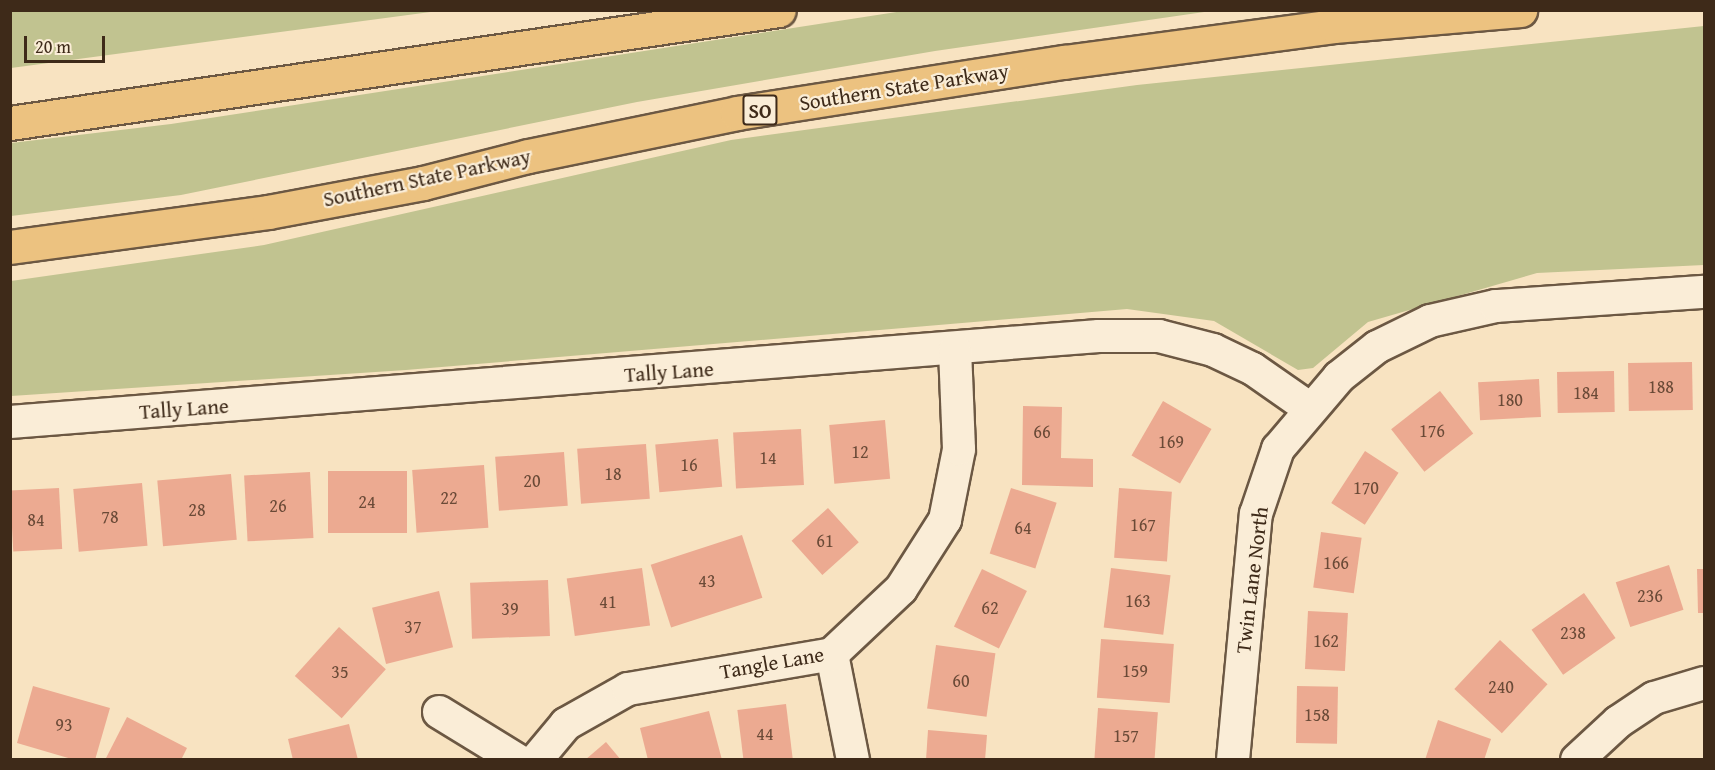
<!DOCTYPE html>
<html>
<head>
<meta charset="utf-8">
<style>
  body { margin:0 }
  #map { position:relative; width:1715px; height:770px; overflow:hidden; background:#f8e3c1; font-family:"Gentium Book Plus",serif }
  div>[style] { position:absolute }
  .green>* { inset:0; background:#c1c390 }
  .building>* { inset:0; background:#ecaa91; transform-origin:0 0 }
  .roads { filter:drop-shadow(2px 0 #6c5843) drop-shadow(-2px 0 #6c5843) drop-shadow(0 2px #6c5843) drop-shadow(0 -2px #6c5843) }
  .minor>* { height:32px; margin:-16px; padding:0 16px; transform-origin:16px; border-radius:16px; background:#faedd7 }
  .motorway>* { height:33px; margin:-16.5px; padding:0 16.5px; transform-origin:16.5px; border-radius:16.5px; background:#ecc280 }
  span { translate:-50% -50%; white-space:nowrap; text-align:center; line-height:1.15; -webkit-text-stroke:4.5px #faedd7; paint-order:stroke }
  .number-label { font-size:18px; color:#6a4a37 }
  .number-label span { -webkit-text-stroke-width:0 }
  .shield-label span { padding:2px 4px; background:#faedd7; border:2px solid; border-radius:4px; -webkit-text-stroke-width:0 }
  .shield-label { font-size:20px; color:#3e2a19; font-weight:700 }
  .street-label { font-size:21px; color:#3e2a19 }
  .frame { position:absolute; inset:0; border:12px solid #3e2a19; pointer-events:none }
  .scale { position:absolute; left:24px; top:36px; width:81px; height:27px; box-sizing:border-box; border:3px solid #3e2a19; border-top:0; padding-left:8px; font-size:18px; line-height:21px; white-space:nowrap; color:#3e2a19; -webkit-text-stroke:4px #faedd7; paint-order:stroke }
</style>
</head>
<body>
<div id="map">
  <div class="green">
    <div style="clip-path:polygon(11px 10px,438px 10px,438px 11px,11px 68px)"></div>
    <div style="clip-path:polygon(903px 11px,1211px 11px,935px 51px,637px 102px,181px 195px,11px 216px,11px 143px,171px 124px)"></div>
    <div style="clip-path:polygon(1704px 26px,1704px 265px,1537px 273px,1368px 322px,1313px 368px,1298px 370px,1214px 321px,1127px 309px,406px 370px,11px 396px,11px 281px,264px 245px,731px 140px,1137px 85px)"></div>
  </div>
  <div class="building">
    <div style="left:1692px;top:362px;width:48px;height:64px;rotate:89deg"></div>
    <div style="left:1614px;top:371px;width:41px;height:57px;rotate:89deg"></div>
    <div style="left:1539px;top:379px;width:38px;height:61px;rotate:87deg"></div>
    <div style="left:1440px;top:391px;width:54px;height:62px;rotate:52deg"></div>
    <div style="left:1163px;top:401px;width:56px;height:63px;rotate:30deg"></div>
    <div style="clip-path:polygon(1023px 406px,1062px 407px,1061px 458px,1093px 459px,1093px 487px,1022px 485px)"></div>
    <div style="left:885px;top:420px;width:59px;height:56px;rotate:85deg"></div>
    <div style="left:801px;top:429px;width:56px;height:68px;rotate:87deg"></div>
    <div style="left:718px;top:439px;width:48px;height:63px;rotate:85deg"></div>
    <div style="left:646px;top:444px;width:55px;height:69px;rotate:86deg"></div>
    <div style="left:1365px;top:451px;width:40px;height:62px;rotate:33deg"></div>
    <div style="left:564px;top:452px;width:54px;height:69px;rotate:86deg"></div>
    <div style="left:484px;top:465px;width:63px;height:72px;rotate:86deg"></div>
    <div style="left:328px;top:471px;width:79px;height:62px"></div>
    <div style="left:310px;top:472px;width:66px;height:66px;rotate:87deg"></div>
    <div style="left:231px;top:474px;width:66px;height:74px;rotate:85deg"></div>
    <div style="left:142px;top:483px;width:63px;height:69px;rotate:85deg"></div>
    <div style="left:59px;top:488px;width:61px;height:49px;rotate:87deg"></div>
    <div style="left:1011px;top:488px;width:48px;height:69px;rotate:18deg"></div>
    <div style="left:1119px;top:488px;width:53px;height:70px;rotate:4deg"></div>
    <div style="left:828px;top:508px;width:46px;height:49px;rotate:48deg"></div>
    <div style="left:1321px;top:532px;width:41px;height:56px;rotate:8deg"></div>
    <div style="left:742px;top:535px;width:66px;height:96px;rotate:72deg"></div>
    <div style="left:1669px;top:565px;width:47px;height:56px;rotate:72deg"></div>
    <div style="left:642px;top:568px;width:58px;height:76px;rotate:82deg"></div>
    <div style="left:1111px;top:568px;width:60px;height:60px;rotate:7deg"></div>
    <div style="left:982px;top:569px;width:50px;height:64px;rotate:26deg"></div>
    <div style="clip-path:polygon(1697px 569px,1704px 569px,1704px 613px,1698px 613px)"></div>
    <div style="left:548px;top:580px;width:56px;height:78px;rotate:88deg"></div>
    <div style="left:439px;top:591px;width:58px;height:69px;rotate:76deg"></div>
    <div style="left:1584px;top:593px;width:55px;height:64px;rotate:55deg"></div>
    <div style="left:1308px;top:611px;width:40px;height:58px;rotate:3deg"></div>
    <div style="left:339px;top:627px;width:63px;height:66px;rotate:42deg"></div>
    <div style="left:1101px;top:639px;width:73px;height:59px;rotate:4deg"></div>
    <div style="left:1500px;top:640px;width:65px;height:67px;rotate:43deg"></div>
    <div style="left:936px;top:645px;width:60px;height:64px;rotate:8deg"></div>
    <div style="clip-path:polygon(33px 686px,110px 708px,95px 760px,75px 760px,17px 743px)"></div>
    <div style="left:1297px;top:686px;width:41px;height:57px;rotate:1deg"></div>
    <div style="left:786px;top:704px;width:56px;height:49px;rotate:83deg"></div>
    <div style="left:1098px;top:708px;width:60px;height:52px;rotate:4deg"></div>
    <div style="clip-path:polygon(709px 711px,722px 760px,648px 760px,640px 728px)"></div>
    <div style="clip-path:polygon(127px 717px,187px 748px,181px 760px,105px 760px)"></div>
    <div style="clip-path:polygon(1438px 720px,1491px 739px,1484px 760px,1425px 760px)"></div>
    <div style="clip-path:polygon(349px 724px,358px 760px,293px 760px,288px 739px)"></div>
    <div style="clip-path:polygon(928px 730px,987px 735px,985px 760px,926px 760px)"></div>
    <div style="clip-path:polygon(606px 742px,621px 760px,585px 760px)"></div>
  </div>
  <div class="roads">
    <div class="minor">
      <div style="left:10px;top:422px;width:1092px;rotate:-4.52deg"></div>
      <div style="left:1099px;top:336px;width:60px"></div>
      <div style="left:1159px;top:336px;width:56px;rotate:14.5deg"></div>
      <div style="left:1213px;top:350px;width:44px;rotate:25.4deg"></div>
      <div style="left:1253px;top:369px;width:68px;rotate:34.9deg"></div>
      <div style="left:832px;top:654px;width:108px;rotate:78.8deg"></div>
      <div style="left:439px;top:712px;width:92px;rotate:31.6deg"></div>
      <div style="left:536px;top:760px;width:47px;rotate:-50.2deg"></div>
      <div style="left:566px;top:724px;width:71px;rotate:-29.4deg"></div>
      <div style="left:628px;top:689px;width:207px;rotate:-9.7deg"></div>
      <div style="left:832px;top:654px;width:95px;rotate:-43.3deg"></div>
      <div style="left:901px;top:589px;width:82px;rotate:-57.5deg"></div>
      <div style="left:945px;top:520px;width:72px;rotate:-78.8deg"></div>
      <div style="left:959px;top:449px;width:99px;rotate:-92.3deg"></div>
      <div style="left:1233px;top:760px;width:247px;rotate:-84.7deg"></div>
      <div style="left:1256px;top:514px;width:69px;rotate:-71.3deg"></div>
      <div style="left:1278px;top:449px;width:94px;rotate:-49.7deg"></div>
      <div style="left:1339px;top:377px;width:48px;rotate:-38.3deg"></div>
      <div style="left:1377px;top:347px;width:59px;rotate:-26.1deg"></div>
      <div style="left:1430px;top:321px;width:68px;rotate:-12.8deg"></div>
      <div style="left:1496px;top:306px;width:208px;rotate:-3.9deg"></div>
      <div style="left:1577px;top:760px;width:56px;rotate:-42.8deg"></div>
      <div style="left:1618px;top:722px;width:43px;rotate:-33.7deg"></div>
      <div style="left:1654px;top:698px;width:52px;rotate:-16.7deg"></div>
    </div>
    <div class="motorway">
      <div style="left:10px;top:123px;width:777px;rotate:-8.36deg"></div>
      <div style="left:10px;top:247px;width:260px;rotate:-7.7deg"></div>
      <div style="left:268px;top:212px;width:158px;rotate:-10.6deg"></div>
      <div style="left:423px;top:183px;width:108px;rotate:-14.4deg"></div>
      <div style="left:528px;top:156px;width:213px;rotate:-11.6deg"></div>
      <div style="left:737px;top:113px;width:331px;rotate:-8.9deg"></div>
      <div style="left:1064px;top:62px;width:272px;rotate:-7.6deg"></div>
      <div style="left:1334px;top:26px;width:187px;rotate:-4.9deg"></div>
    </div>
  </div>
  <div class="number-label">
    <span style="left:1661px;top:387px">188</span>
    <span style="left:1586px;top:393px">184</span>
    <span style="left:1510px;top:400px">180</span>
    <span style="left:1432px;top:431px">176</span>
    <span style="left:1042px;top:432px">66</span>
    <span style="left:1171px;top:442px">169</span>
    <span style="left:860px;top:452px">12</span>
    <span style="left:768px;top:458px">14</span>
    <span style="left:689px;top:465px">16</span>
    <span style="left:613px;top:474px">18</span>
    <span style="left:532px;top:481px">20</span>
    <span style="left:1366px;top:488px">170</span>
    <span style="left:449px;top:498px">22</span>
    <span style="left:367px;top:502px">24</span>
    <span style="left:278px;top:506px">26</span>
    <span style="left:197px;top:510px">28</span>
    <span style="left:110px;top:517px">78</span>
    <span style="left:36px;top:520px">84</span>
    <span style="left:1143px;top:525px">167</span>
    <span style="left:1023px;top:528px">64</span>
    <span style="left:825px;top:541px">61</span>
    <span style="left:1336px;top:563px">166</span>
    <span style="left:707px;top:581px">43</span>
    <span style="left:1650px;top:596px">236</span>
    <span style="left:1138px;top:601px">163</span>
    <span style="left:608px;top:602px">41</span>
    <span style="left:990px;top:608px">62</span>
    <span style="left:510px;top:609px">39</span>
    <span style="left:413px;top:627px">37</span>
    <span style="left:1573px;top:633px">238</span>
    <span style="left:1326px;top:641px">162</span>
    <span style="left:1135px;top:671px">159</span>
    <span style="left:340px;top:672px">35</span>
    <span style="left:961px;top:681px">60</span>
    <span style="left:1501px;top:687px">240</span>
    <span style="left:1317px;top:715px">158</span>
    <span style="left:64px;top:725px">93</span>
    <span style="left:765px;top:734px">44</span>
    <span style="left:1126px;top:736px">157</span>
  </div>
  <div class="shield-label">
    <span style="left:760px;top:110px">SO</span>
  </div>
  <div class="street-label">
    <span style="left:904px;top:87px;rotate:-9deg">Southern State Parkway</span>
    <span style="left:427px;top:178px;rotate:-12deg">Southern State Parkway</span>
    <span style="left:669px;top:372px;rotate:-4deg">Tally Lane</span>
    <span style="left:184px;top:409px;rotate:-4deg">Tally Lane</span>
    <span style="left:1252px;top:580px;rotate:-83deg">Twin Lane North</span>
    <span style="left:772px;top:663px;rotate:-10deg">Tangle Lane</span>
  </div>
  <div class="frame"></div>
  <div class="scale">20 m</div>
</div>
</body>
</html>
